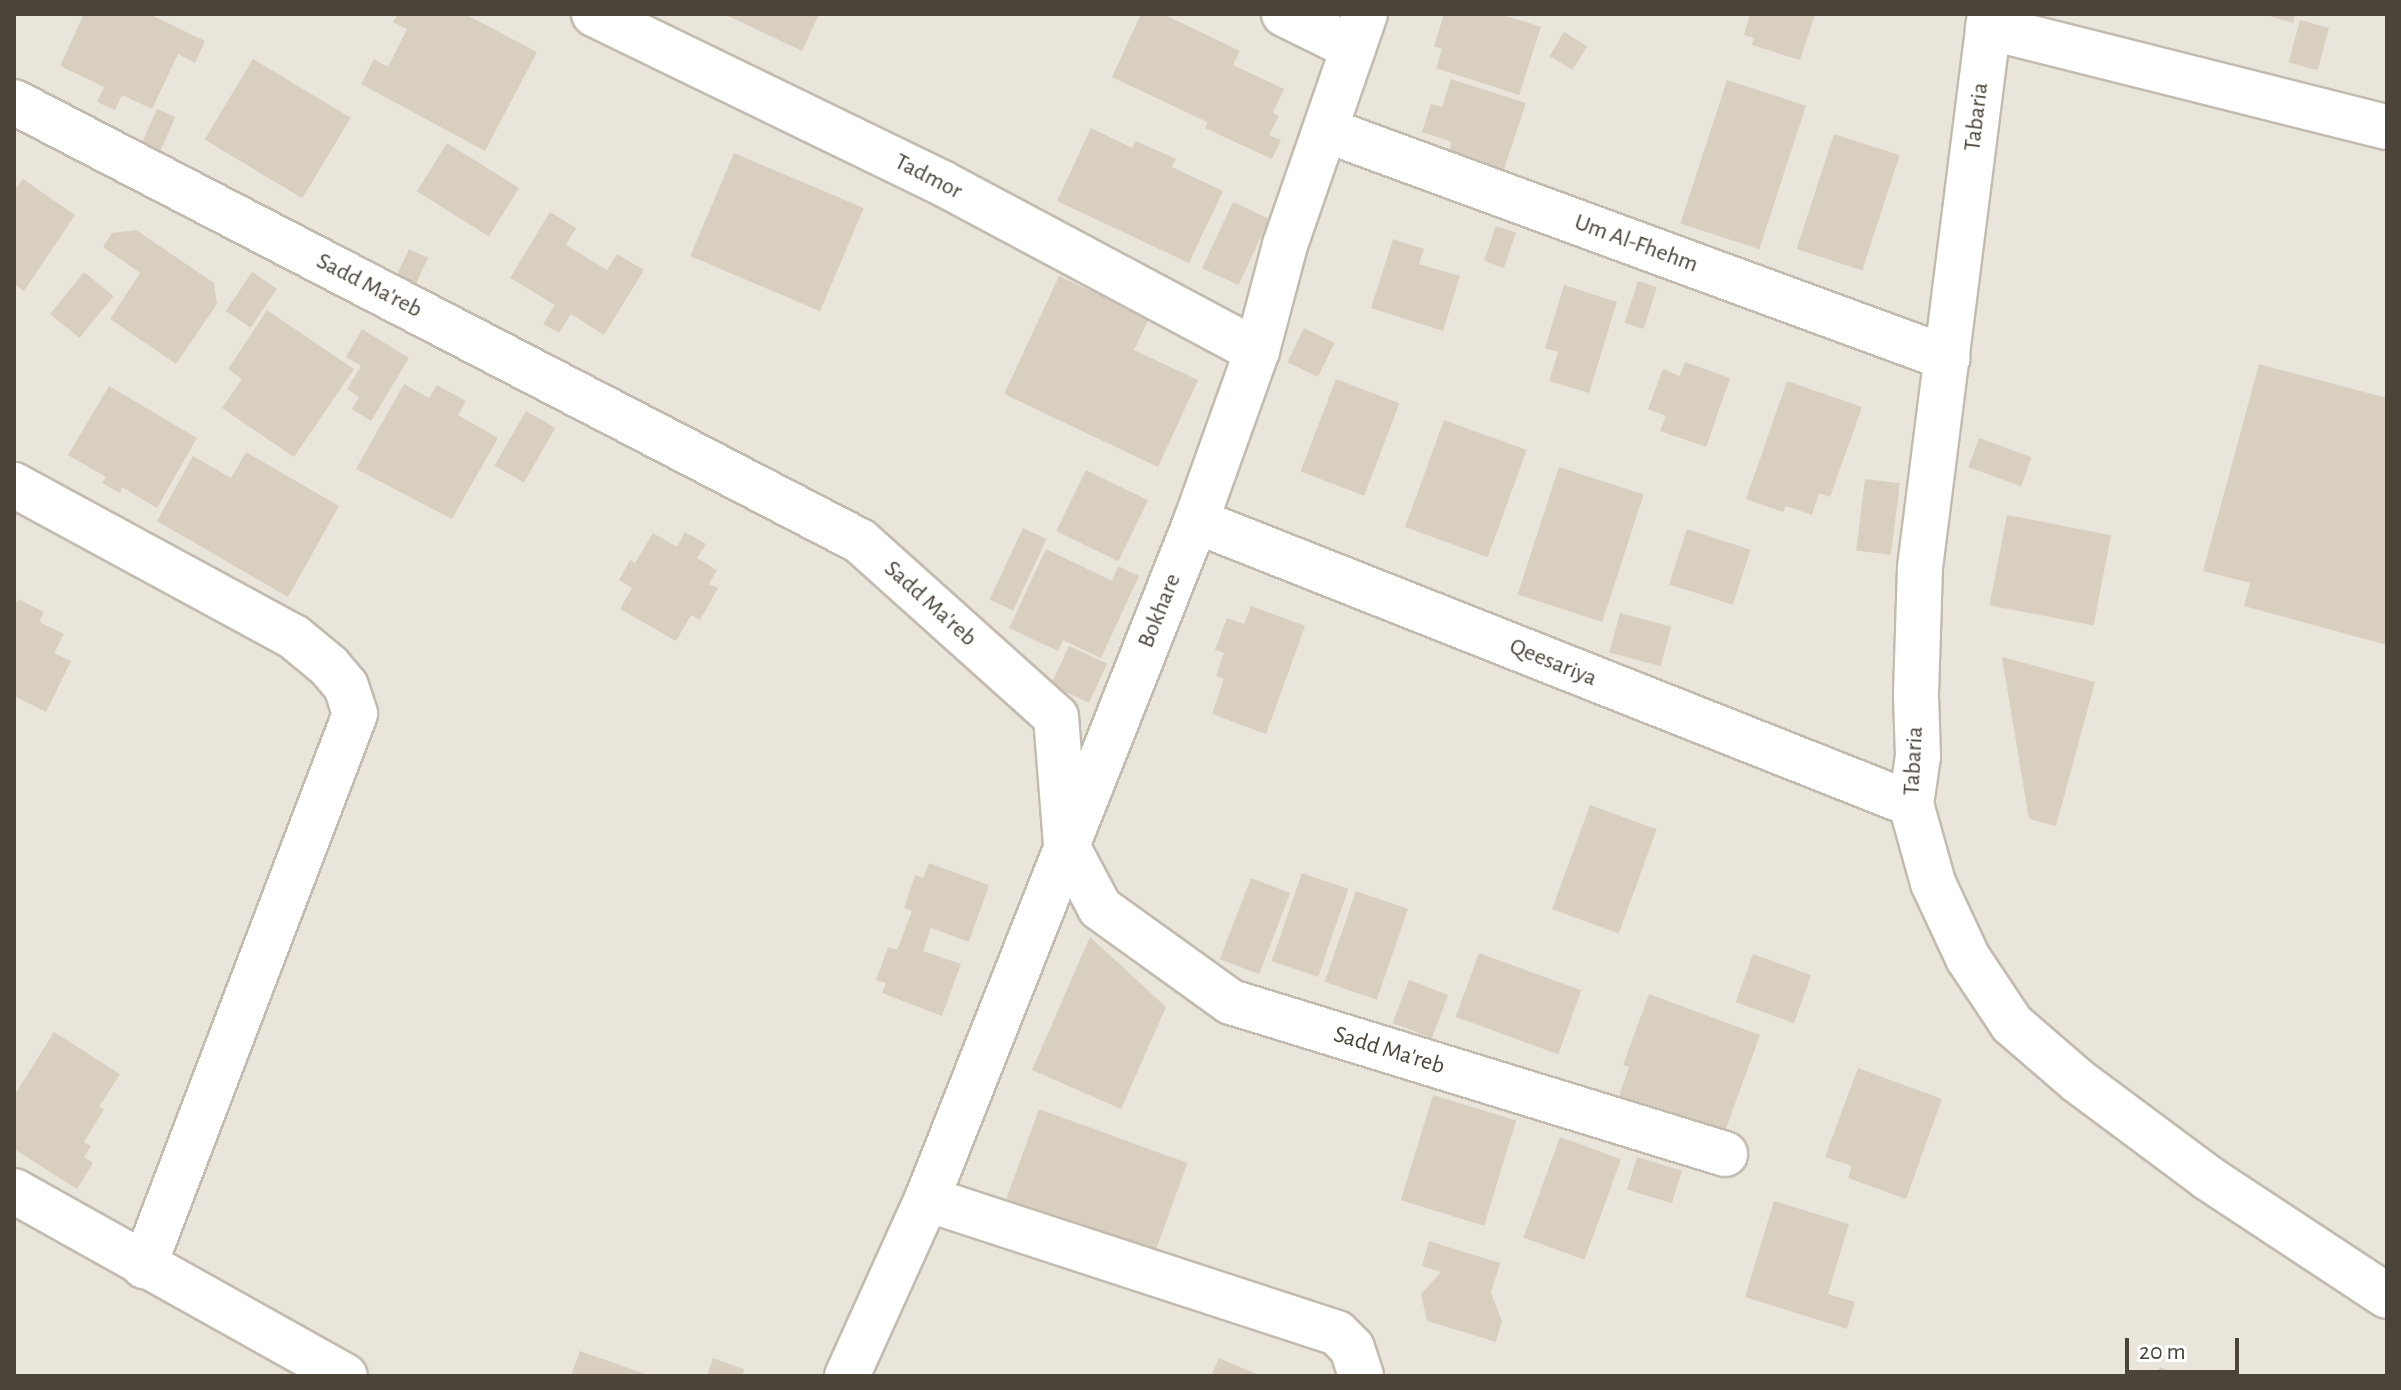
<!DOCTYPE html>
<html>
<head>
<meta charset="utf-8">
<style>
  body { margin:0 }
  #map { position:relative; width:2401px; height:1390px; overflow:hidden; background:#f6f3ec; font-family:"Alegreya Sans",sans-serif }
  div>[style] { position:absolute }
  .residential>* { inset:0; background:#eae5da; transform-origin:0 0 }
  .building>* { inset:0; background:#d8cfc1; transform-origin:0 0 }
  .roads { filter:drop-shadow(2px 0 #c2bbae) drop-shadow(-2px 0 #c2bbae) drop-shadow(0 2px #c2bbae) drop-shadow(0 -2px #c2bbae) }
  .minor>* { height:44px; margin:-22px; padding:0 22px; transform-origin:22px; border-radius:22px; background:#fff }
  span { translate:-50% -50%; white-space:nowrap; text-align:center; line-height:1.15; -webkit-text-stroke:6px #fff; paint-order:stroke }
  .street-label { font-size:24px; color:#4b4439 }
  .frame { position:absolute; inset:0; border:16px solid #4b4439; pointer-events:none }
  .scale { position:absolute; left:2125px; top:1338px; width:114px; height:36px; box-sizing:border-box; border:4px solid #4b4439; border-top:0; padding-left:10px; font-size:24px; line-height:28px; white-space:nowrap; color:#4b4439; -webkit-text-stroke:6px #fff; paint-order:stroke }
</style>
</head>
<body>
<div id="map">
  <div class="residential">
    <div style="left:14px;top:14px;width:2373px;height:1362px"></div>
  </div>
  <div class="building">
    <div style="clip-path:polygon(84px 14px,149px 14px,205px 41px,195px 63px,178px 54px,152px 109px,122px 95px,115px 110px,97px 102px,104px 87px,60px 66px)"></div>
    <div style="clip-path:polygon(398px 14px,465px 14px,537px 52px,485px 151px,361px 84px,374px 59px,388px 67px,407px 29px,393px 22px)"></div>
    <div style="clip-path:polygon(724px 14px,819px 14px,802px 51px)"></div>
    <div style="clip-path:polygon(1141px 14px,1163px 14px,1240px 51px,1233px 65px,1284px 89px,1273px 113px,1279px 116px,1269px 135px,1281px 140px,1272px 159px,1205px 128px,1207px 122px,1112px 77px)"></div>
    <div style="clip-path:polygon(1444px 14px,1500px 14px,1541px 27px,1519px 95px,1436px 68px,1442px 49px,1434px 46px)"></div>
    <div style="clip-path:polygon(1750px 14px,1815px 14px,1800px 60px,1752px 45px,1754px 38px,1744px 35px)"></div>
    <div style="clip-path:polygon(2263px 14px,2295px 14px,2293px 23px)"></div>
    <div style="left:2300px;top:20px;width:30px;height:44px;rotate:15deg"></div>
    <div style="left:1564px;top:32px;width:27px;height:28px;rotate:31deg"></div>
    <div style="left:253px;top:59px;width:114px;height:94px;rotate:31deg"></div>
    <div style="clip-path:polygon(1451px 79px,1526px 103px,1503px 172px,1448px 154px,1452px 142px,1422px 132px,1431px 104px,1442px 107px)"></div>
    <div style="left:1727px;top:80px;width:83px;height:151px;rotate:18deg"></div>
    <div style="left:157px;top:109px;width:20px;height:42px;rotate:24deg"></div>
    <div style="clip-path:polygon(1091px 128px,1132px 148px,1136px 141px,1176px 159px,1172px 167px,1223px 191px,1189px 263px,1057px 201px)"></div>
    <div style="left:1834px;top:134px;width:69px;height:121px;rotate:18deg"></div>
    <div style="left:447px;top:143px;width:85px;height:57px;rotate:32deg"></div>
    <div style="left:734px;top:153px;width:141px;height:112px;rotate:23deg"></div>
    <div style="clip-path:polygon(23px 179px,75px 215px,24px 291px,14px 284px,14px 190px)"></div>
    <div style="left:1233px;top:202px;width:40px;height:73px;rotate:25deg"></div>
    <div style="clip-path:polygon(550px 212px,576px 228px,566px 245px,607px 270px,617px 254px,644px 270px,604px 335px,571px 314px,559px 333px,543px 324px,555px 305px,510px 278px)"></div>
    <div style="left:1496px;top:226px;width:21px;height:37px;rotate:19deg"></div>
    <div style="clip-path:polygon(136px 230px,214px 283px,217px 304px,176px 364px,110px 319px,140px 273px,103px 247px,112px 233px)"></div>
    <div style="clip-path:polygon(1393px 239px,1424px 249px,1419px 264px,1460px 276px,1443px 331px,1371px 308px)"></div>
    <div style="left:409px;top:249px;width:21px;height:38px;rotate:25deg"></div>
    <div style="left:84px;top:272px;width:38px;height:54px;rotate:39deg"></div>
    <div style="left:252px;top:272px;width:30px;height:47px;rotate:34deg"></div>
    <div style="clip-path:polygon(1059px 276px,1149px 318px,1134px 350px,1198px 380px,1158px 467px,1004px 394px)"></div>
    <div style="left:1638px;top:281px;width:20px;height:44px;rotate:18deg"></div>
    <div style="clip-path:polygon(1564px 285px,1617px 302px,1589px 393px,1549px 381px,1558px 352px,1545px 348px)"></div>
    <div style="clip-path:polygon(267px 310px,354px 369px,294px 457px,222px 408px,242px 379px,228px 369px)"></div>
    <div style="left:1304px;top:328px;width:34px;height:38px;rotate:26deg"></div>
    <div style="clip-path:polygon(362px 329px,409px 358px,371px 421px,352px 409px,359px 397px,347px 389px,361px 366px,346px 357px)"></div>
    <div style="clip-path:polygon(1685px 362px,1730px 378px,1706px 447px,1660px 431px,1666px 416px,1648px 409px,1663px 369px,1680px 376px)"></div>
    <div style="clip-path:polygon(2259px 364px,2387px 398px,2387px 645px,2244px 606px,2250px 583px,2203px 571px)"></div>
    <div style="left:1336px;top:379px;width:68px;height:99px;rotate:21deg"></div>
    <div style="clip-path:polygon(1787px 381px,1862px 407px,1830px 497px,1819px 493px,1812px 515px,1786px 506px,1783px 512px,1746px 499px)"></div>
    <div style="clip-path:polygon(404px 384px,429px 398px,437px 385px,466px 401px,458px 415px,498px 438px,452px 519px,356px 469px)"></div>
    <div style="clip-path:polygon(109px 386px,197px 438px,157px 508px,122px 487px,120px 493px,102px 483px,106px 477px,68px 455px)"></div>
    <div style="left:526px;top:411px;width:34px;height:63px;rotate:30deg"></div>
    <div style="left:1444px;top:420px;width:88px;height:114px;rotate:20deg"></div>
    <div style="left:1979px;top:438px;width:56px;height:31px;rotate:20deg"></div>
    <div style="clip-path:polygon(246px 452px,339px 506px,288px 597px,157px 521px,193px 456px,231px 478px)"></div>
    <div style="left:1559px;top:467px;width:89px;height:134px;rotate:18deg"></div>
    <div style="left:1086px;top:470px;width:69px;height:68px;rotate:26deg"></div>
    <div style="left:1865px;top:479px;width:35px;height:72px;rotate:7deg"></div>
    <div style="left:2007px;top:515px;width:106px;height:92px;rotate:11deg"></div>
    <div style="left:1023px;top:528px;width:26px;height:79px;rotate:25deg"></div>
    <div style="left:1687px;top:529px;width:67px;height:58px;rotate:18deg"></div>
    <div style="clip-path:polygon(685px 532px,706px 544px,697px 558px,717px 570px,709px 584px,718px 588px,700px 620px,691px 615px,676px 641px,620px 609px,632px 588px,619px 580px,630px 560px,635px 563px,653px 533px,677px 547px)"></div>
    <div style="clip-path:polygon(1046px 549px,1112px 581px,1118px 566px,1139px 576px,1101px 658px,1063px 640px,1058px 651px,1009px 628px)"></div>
    <div style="clip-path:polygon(18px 599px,44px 612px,39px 622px,64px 634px,54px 653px,71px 661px,46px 712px,14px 696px,14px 608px)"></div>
    <div style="clip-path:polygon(1251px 606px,1305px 626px,1266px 734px,1212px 714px,1224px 679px,1216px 676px,1224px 653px,1215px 650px,1227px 618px,1244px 624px)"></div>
    <div style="left:1620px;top:613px;width:53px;height:41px;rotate:15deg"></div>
    <div style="left:1069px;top:646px;width:42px;height:43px;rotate:25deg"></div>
    <div style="clip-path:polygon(2002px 657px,2095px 682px,2056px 826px,2029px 819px)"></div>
    <div style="left:1590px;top:805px;width:71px;height:111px;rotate:20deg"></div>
    <div style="clip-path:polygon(929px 863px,989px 885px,969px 942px,931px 928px,923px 951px,961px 964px,942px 1016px,882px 993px,886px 983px,876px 980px,888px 947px,897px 950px,912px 911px,904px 908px,915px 875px,923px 878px)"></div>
    <div style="left:1302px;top:873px;width:49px;height:93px;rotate:19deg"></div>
    <div style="left:1251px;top:878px;width:42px;height:87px;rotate:21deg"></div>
    <div style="left:1356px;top:891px;width:55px;height:96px;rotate:19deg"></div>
    <div style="clip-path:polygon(1090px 937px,1166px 1007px,1121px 1109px,1032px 1070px)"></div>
    <div style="left:1479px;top:953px;width:109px;height:68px;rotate:20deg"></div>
    <div style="left:1753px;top:954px;width:62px;height:51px;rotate:20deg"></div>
    <div style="left:1409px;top:980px;width:42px;height:46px;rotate:21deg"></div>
    <div style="clip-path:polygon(1649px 994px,1760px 1035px,1724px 1134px,1619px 1096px,1629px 1067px,1623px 1065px)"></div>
    <div style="clip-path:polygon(54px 1032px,120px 1074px,99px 1107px,104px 1109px,84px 1142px,91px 1146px,84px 1157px,93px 1163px,77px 1189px,14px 1149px,14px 1096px)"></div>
    <div style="clip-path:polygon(1858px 1068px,1942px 1099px,1906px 1199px,1848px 1178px,1852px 1166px,1825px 1157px)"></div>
    <div style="left:1433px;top:1095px;width:87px;height:110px;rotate:17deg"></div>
    <div style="left:1039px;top:1109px;width:158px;height:96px;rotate:20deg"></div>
    <div style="left:1560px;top:1137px;width:65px;height:107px;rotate:20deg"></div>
    <div style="left:1637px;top:1157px;width:47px;height:34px;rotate:17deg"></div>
    <div style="clip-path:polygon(1774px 1201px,1849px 1224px,1828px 1294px,1855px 1302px,1847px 1329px,1745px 1297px)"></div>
    <div style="clip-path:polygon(1429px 1241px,1500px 1263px,1491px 1293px,1502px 1321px,1496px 1342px,1427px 1321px,1421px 1294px,1441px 1272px,1422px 1266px)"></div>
    <div style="clip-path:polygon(580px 1351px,651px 1376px,571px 1376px)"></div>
    <div style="clip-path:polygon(713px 1358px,744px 1369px,742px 1376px,707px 1376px)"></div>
    <div style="clip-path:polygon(1219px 1358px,1261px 1376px,1211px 1376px)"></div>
    <div style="clip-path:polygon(2160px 1367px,2180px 1376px,2156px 1376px)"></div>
  </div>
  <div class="roads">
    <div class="minor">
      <div style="left:594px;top:14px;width:387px;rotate:25.9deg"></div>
      <div style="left:942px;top:183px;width:357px;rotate:28.1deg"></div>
      <div style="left:1284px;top:14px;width:77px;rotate:26.2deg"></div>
      <div style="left:1990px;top:14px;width:557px;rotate:97.21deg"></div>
      <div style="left:1920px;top:567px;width:129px;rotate:91.8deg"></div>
      <div style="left:1916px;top:696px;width:60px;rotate:88.1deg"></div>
      <div style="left:1918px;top:756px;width:49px;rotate:98.3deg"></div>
      <div style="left:1911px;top:804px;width:82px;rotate:74.4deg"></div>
      <div style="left:1933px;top:883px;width:83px;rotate:65deg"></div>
      <div style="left:1968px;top:958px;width:79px;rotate:56.3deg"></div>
      <div style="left:2012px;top:1024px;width:87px;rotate:40.8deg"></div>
      <div style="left:2078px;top:1081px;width:162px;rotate:36.7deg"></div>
      <div style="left:2208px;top:1178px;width:214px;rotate:33.4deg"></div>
      <div style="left:1988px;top:27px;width:411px;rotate:14.1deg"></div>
      <div style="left:14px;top:102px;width:953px;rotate:27.43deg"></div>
      <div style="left:860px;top:541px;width:263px;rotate:41.9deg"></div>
      <div style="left:1056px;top:717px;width:127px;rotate:85.5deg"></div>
      <div style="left:1066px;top:844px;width:72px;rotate:62deg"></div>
      <div style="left:1100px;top:908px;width:161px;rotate:35.7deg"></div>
      <div style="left:1231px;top:1002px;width:517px;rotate:17.1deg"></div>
      <div style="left:1326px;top:130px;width:662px;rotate:20.16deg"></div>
      <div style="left:14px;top:485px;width:319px;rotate:28.5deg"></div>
      <div style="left:294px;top:637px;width:45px;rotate:39.6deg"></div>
      <div style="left:329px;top:666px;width:26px;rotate:50deg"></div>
      <div style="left:346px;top:686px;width:29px;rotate:72deg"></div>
      <div style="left:355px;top:714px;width:591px;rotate:110.92deg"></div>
      <div style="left:1196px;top:521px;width:769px;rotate:21.59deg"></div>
      <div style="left:14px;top:1191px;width:379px;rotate:29.2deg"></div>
      <div style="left:927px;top:1199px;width:431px;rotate:18.1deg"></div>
      <div style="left:1337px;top:1333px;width:21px;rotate:45deg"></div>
      <div style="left:1352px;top:1348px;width:29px;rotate:72deg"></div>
      <div style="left:847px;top:1376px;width:194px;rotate:-65.7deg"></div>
      <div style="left:927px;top:1199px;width:729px;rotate:-68.36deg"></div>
      <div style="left:1196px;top:521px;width:181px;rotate:-70.3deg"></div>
      <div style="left:1257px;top:351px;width:110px;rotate:-75.2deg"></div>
      <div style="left:1285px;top:245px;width:244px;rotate:-70.9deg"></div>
    </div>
  </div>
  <div class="street-label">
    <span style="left:1977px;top:117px;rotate:-83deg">Tabaria</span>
    <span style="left:928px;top:177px;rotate:27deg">Tadmor</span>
    <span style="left:1636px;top:244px;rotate:20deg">Um Al-Fhehm</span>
    <span style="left:369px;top:286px;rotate:27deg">Sadd Ma'reb</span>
    <span style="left:930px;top:604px;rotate:42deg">Sadd Ma'reb</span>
    <span style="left:1160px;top:611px;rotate:-68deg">Bokhare</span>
    <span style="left:1553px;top:663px;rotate:22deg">Qeesariya</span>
    <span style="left:1914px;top:761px;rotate:-87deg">Tabaria</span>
    <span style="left:1389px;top:1051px;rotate:17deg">Sadd Ma'reb</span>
  </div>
  <div class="frame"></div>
  <div class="scale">20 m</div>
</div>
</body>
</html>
